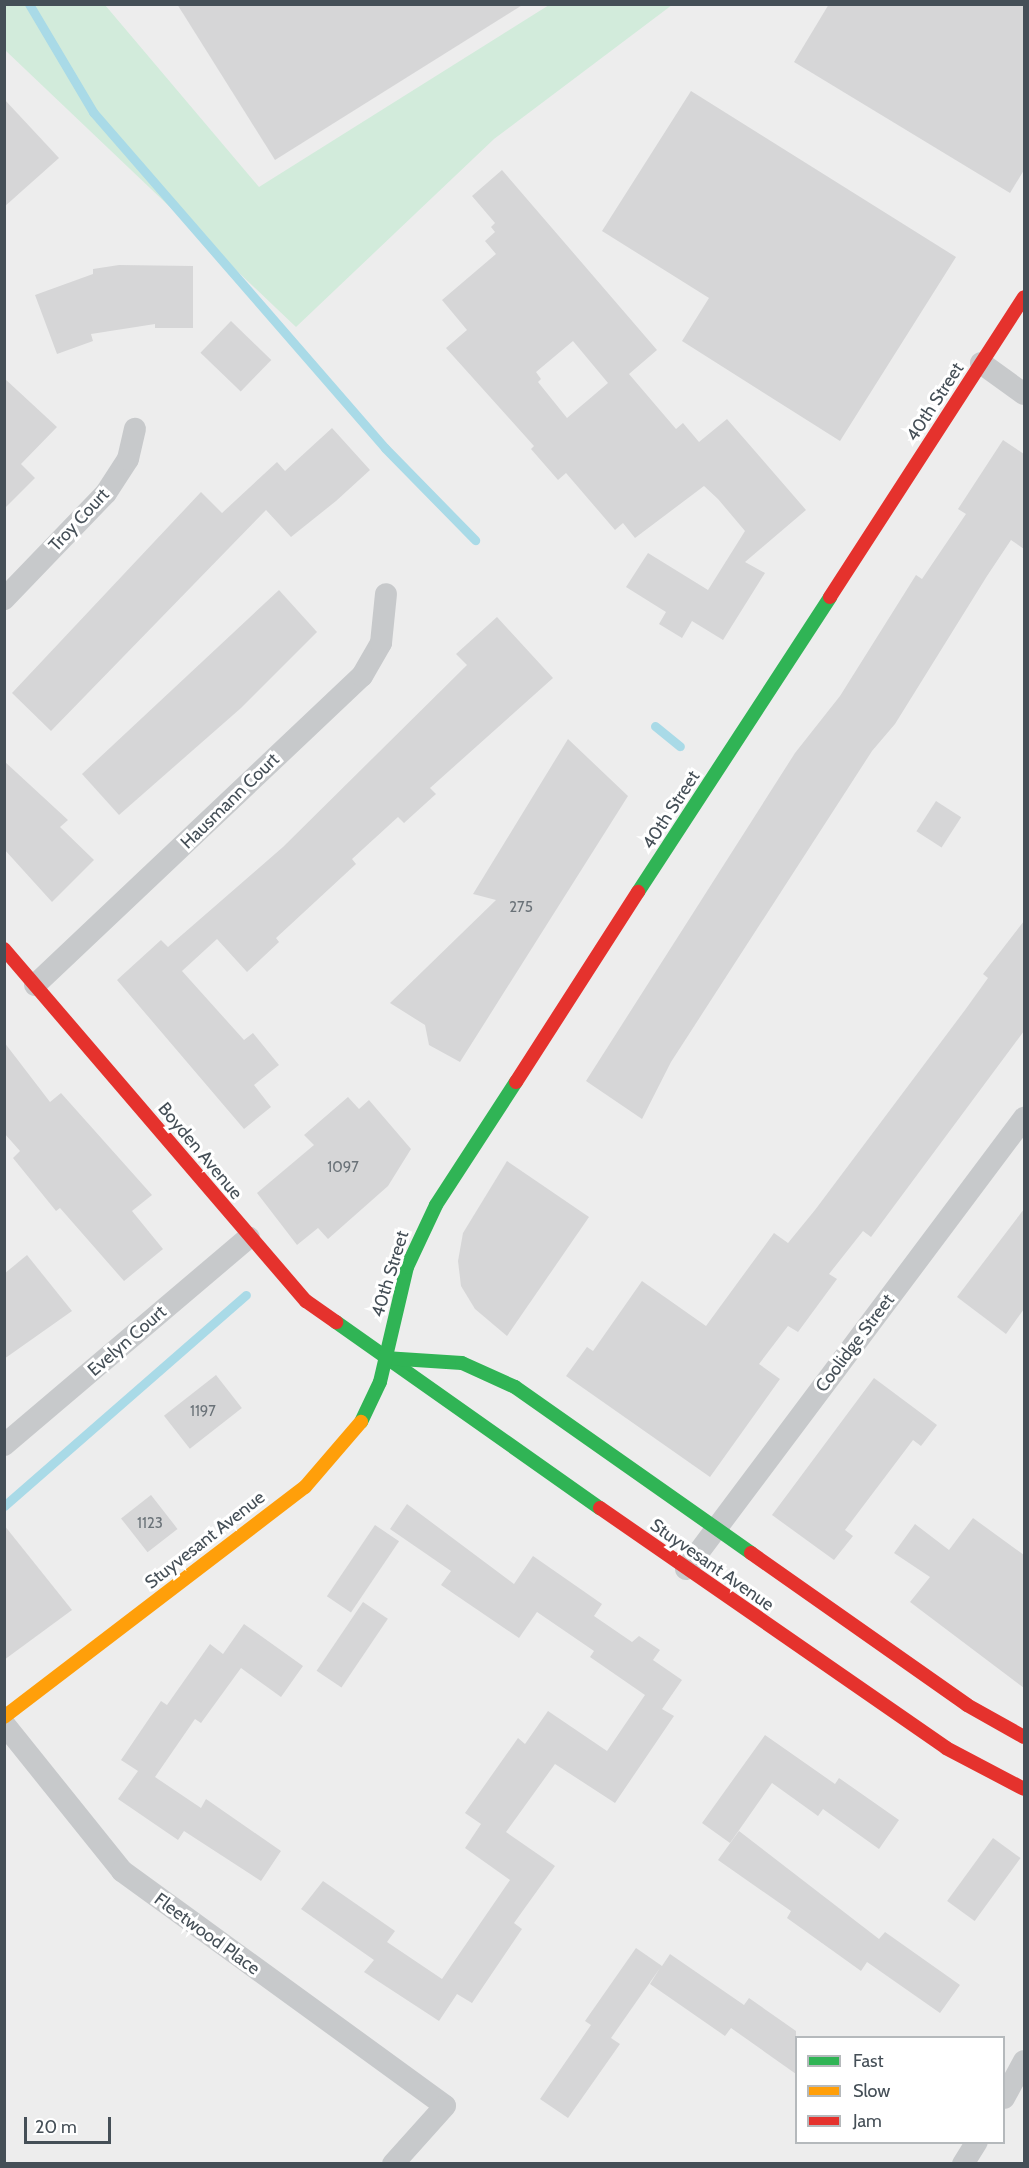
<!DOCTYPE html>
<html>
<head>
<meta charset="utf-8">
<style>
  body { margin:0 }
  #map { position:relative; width:1029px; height:2168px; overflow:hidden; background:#ededed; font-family:Cabin,sans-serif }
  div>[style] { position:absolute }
  .green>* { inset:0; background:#d2ebdb }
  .stream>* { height:9px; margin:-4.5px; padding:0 4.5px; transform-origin:4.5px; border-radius:4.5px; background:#a9dae7 }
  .building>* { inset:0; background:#d6d6d7; transform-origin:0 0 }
  .street>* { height:22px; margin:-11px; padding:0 11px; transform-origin:11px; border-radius:11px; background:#c7c9cb }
  .fast>* { height:14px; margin:-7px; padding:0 7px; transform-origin:7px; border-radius:7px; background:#30b455 }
  .slow>* { height:14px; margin:-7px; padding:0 7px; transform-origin:7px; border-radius:7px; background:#ff9f0a }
  .jam>* { height:14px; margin:-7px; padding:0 7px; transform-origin:7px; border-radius:7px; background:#e5322d }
  span { translate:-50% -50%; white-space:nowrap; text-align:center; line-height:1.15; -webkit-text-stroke:6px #fff; paint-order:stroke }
  .number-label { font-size:15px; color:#6a7278 }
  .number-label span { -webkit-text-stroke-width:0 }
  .street-label { font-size:18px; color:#454f57 }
  .frame { position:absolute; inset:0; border:6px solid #454f57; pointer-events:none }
  .legend { position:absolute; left:795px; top:2036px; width:210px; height:108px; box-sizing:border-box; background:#fff; border:2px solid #b5b9bc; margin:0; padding:8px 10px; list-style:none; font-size:18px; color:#454f57 }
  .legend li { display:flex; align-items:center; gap:12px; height:30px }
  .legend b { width:30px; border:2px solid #b5b9bc }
  .scale { position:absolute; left:24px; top:2117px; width:87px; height:27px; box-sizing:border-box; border:3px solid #454f57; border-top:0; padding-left:8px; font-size:18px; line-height:21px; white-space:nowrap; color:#454f57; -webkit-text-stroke:4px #fff; paint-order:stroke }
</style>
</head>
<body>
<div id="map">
  <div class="green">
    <div style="clip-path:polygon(4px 5px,105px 5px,259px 187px,549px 5px,672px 5px,494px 139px,296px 327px,5px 50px)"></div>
  </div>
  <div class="stream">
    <div style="left:29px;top:4px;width:126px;rotate:59.3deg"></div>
    <div style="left:93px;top:112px;width:445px;rotate:49deg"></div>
    <div style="left:385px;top:448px;width:129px;rotate:45.6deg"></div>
    <div style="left:655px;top:726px;width:32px;rotate:39deg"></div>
    <div style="left:4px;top:1506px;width:321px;rotate:-41.1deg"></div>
  </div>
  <div class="building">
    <div style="clip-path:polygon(177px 4px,524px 4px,275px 160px)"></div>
    <div style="clip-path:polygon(829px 4px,1024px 4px,1024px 170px,1010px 193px,794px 62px)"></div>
    <div style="clip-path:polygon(691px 91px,956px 257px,840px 441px,682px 341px,709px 298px,602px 231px)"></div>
    <div style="clip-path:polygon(4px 99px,59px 158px,4px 207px)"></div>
    <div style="clip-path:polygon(evenodd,502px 170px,657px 350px,629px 374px,676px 429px,683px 423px,699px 442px,727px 419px,806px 510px,745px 562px,765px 573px,723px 640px,692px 621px,682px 638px,659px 624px,666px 612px,626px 587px,648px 553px,708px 590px,745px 531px,718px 499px,704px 486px,635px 538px,623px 523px,615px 530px,566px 473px,558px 480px,531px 449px,534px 446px,446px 348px,467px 330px,442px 300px,496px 254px,485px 241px,495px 232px,491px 227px,495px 223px,472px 196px,502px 170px,573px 341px,608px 383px,567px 418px,538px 382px,541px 379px,536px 372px,573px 341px)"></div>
    <div style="clip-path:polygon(119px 265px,193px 266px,193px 328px,155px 328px,155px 324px,91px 334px,93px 341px,57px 354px,35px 295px,93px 274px,93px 269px)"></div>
    <div style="left:231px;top:321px;width:56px;height:44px;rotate:44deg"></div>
    <div style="clip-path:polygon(4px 378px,57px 427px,21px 464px,35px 478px,4px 509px)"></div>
    <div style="clip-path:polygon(332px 428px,370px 470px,336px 501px,291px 537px,266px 510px,51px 731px,12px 693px,201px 492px,222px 513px,277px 462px,285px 471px)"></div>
    <div style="clip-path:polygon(1003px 440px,1024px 454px,1024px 549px,1011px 540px,987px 576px,895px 724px,872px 751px,671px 1062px,642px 1119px,586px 1081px,795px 753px,840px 696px,916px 575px,922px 579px,966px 514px,958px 509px)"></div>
    <div style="clip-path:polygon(279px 590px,317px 632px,241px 708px,119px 815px,82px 774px)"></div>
    <div style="clip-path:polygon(497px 617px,553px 678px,430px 788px,436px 794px,404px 823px,398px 817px,352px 859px,356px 864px,276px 938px,279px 942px,247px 972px,217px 939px,182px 971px,244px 1040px,253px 1033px,279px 1065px,254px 1085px,271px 1107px,244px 1129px,117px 980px,161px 940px,168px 947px,283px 847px,467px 665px,456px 654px)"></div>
    <div style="clip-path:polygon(568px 739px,628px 796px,460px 1062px,429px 1045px,425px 1025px,390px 1003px,496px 900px,473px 894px)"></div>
    <div style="clip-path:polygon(4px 761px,68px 820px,60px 827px,94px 860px,52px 902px,4px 849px)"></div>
    <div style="left:936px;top:801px;width:30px;height:36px;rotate:33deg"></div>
    <div style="clip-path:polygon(1024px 921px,1024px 1031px,871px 1237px,863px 1231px,829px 1274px,837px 1279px,798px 1332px,788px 1326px,759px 1364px,780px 1379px,710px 1477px,566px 1376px,587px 1347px,593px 1351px,642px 1281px,706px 1326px,774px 1233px,788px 1243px,815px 1210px,965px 1010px,988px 978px,983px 974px)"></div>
    <div style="clip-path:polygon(4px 1042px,50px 1102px,61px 1093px,152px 1195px,132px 1211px,163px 1249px,124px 1281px,60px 1208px,56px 1211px,13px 1158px,20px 1151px,4px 1133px)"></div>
    <div style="clip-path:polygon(348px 1097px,359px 1109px,369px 1100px,411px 1149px,388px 1186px,328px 1239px,318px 1228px,297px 1245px,257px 1193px,314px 1145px,304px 1135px)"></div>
    <div style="clip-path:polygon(507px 1161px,589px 1217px,507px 1336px,475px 1309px,461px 1286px,458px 1261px,463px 1233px)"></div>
    <div style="clip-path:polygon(1024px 1209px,1024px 1309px,1006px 1334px,957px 1297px)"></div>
    <div style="clip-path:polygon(27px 1255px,72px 1311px,4px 1359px,4px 1274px)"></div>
    <div style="left:216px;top:1375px;width:42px;height:66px;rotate:52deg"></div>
    <div style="clip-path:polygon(874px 1378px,937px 1425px,921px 1446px,913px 1440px,845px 1530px,853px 1536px,834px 1560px,772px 1515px)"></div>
    <div style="left:151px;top:1495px;width:43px;height:38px;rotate:52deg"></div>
    <div style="clip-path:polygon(407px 1504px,514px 1584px,533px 1556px,602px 1604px,594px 1616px,632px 1642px,639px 1636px,660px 1650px,653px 1660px,682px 1680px,662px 1709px,674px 1716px,615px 1803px,555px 1764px,506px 1832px,555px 1866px,514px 1923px,522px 1929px,472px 2003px,457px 1994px,439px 2021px,364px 1972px,374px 1960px,301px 1909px,323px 1881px,395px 1931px,387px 1942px,442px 1979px,510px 1880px,465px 1848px,481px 1824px,465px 1813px,518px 1738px,525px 1744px,548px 1711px,607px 1751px,645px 1695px,590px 1657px,594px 1651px,537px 1612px,519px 1638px,441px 1585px,451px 1571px,390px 1529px)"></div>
    <div style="clip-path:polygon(973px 1518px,1024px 1555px,1024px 1688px,910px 1602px,930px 1577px,894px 1553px,915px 1524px,949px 1550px)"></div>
    <div style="clip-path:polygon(4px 1525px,72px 1610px,4px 1660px)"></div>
    <div style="left:375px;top:1525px;width:29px;height:86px;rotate:34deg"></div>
    <div style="left:363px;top:1602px;width:30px;height:83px;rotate:34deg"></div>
    <div style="clip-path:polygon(244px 1624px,303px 1666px,281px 1697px,241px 1668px,201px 1723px,195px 1719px,155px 1777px,201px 1808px,206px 1799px,281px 1851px,261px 1881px,184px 1831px,178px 1840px,118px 1799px,138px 1771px,121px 1760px,161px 1701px,167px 1705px,210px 1644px,223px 1654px)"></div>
    <div style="clip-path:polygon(765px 1735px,835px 1784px,839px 1778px,899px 1820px,879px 1849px,823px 1809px,818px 1816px,772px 1783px,730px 1843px,702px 1823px)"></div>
    <div style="clip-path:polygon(739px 1831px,879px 1939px,885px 1932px,960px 1985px,940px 2013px,867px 1962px,861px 1971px,787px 1918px,791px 1911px,718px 1860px)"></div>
    <div style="left:993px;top:1838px;width:34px;height:78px;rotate:36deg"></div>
    <div style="clip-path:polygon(636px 1948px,662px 1966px,670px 1954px,744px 2005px,749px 1998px,796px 2031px,796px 2074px,731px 2028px,725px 2036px,650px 1984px,660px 1968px,611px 2038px,620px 2044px,568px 2118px,540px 2099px,591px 2025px,585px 2021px)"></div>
  </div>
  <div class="street">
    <div style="left:981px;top:363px;width:53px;rotate:35.8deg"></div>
    <div style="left:4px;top:599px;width:147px;rotate:-46.1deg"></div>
    <div style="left:106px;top:493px;width:40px;rotate:-57.1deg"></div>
    <div style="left:128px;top:459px;width:31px;rotate:-77deg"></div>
    <div style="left:35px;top:985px;width:450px;rotate:-43.4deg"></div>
    <div style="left:362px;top:676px;width:38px;rotate:-60deg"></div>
    <div style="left:381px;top:643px;width:49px;rotate:-84.2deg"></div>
    <div style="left:4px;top:1445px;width:321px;rotate:-40.3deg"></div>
    <div style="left:686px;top:1569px;width:564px;rotate:-53.15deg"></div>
    <div style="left:4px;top:1724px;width:189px;rotate:51.2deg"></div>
    <div style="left:122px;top:1871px;width:399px;rotate:36deg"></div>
    <div style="left:445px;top:2106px;width:78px;rotate:131.9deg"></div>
    <div style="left:1004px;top:2098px;width:42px;rotate:-61.6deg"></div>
    <div style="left:963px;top:2164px;width:26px;rotate:-58deg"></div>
  </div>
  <div class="fast">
    <div style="left:638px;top:892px;width:352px;rotate:-56.9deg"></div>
    <div style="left:336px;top:1322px;width:323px;rotate:35.2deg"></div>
    <div style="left:385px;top:1358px;width:77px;rotate:3.7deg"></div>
    <div style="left:462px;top:1363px;width:58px;rotate:24.4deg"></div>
    <div style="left:515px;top:1387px;width:289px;rotate:35.1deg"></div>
    <div style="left:361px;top:1422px;width:44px;rotate:-64.6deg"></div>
    <div style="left:380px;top:1382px;width:118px;rotate:-76.8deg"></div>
    <div style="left:407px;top:1267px;width:68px;rotate:-64.9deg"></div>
    <div style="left:436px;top:1205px;width:147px;rotate:-57deg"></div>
  </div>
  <div class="slow">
    <div style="left:4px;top:1717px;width:379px;rotate:-37.4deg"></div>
    <div style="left:305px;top:1487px;width:86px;rotate:-49.3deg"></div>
  </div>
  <div class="jam">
    <div style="left:830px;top:597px;width:357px;rotate:-57.1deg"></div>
    <div style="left:4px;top:949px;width:464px;rotate:49.4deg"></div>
    <div style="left:306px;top:1301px;width:37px;rotate:35deg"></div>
    <div style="left:516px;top:1082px;width:226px;rotate:-57.3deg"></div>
    <div style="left:600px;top:1508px;width:421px;rotate:34.7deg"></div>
    <div style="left:946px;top:1748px;width:88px;rotate:27.7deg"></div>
    <div style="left:751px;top:1553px;width:264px;rotate:35.1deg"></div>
    <div style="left:967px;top:1705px;width:65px;rotate:29.3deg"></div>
  </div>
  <div class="number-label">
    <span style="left:521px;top:908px">275</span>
    <span style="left:343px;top:1168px">1097</span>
    <span style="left:203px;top:1412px">1197</span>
    <span style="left:150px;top:1524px">1123</span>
  </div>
  <div class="street-label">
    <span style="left:935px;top:402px;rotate:-57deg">40th Street</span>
    <span style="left:79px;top:520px;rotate:-47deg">Troy Court</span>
    <span style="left:230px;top:801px;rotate:-44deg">Hausmann Court</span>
    <span style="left:671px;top:810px;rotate:-57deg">40th Street</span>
    <span style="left:200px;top:1151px;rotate:50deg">Boyden Avenue</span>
    <span style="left:390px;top:1274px;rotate:-73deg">40th Street</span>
    <span style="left:127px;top:1341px;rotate:-41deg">Evelyn Court</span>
    <span style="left:855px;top:1343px;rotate:-53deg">Coolidge Street</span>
    <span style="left:205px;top:1540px;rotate:-38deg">Stuyvesant Avenue</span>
    <span style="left:712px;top:1565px;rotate:35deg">Stuyvesant Avenue</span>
    <span style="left:207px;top:1934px;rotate:36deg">Fleetwood Place</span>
  </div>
  <div class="frame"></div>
  <ul class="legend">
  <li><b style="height:8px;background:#30b455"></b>Fast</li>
  <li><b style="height:8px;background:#ff9f0a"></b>Slow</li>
  <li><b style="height:8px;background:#e5322d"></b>Jam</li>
  </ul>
  <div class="scale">20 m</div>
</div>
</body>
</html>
